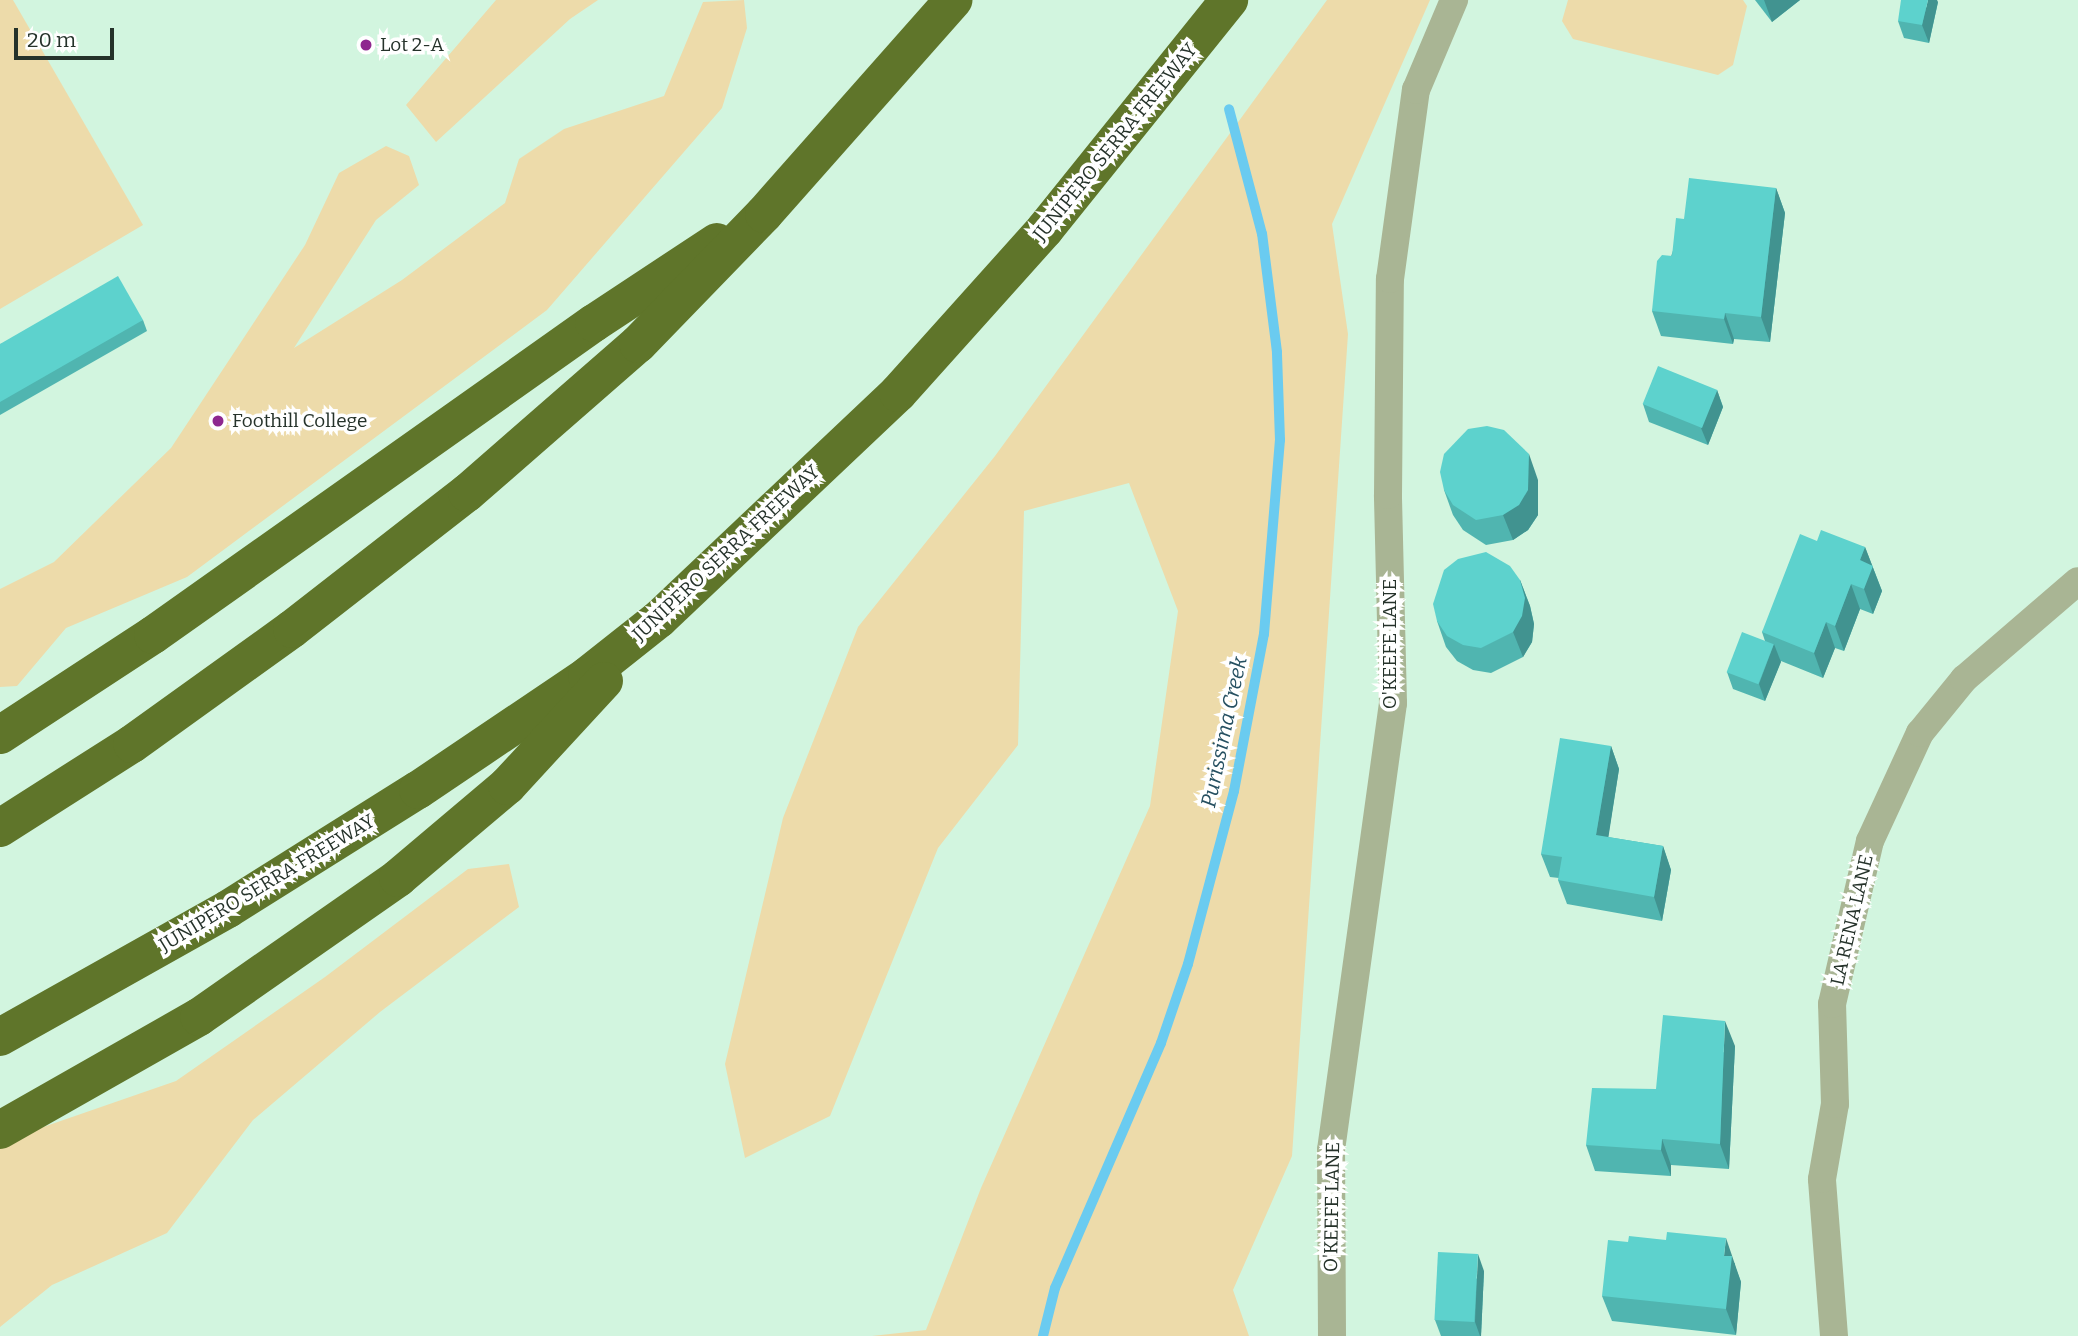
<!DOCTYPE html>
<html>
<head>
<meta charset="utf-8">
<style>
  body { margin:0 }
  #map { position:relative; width:2078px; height:1336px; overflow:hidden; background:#d2f5df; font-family:Bitter,serif }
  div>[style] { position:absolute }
  .green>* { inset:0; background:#eddbaa }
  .stream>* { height:10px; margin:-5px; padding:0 5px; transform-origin:5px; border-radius:5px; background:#6acbf0 }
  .minor>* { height:28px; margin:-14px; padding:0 14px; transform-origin:14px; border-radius:14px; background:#a9b594 }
  .motorway>* { height:38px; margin:-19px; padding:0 19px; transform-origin:19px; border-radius:19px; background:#5f752a }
  .wall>* { inset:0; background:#50b5b0 }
  .shaded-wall>* { inset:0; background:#419390 }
  .building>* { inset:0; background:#5dd2cd; transform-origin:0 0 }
  .dots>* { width:19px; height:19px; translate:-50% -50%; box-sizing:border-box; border:4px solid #fff; border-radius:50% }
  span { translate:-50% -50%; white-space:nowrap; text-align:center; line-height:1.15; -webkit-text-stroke:7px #fff; paint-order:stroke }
  .poi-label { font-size:19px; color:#25322a }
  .left { translate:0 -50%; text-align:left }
  .street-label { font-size:19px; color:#25322a }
  .water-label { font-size:21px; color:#265061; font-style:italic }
  .scale { position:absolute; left:14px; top:28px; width:100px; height:32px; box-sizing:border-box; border:4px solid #25322a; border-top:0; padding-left:9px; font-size:21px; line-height:24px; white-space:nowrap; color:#25322a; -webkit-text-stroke:5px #fff; paint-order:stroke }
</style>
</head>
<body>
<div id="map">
  <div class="green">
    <div style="clip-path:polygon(0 0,13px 0,143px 225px,0 309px)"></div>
    <div style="clip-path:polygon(496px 0,598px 0,570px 19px,436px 142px,406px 105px)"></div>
    <div style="clip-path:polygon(744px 0,747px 28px,722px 108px,547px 310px,187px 577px,66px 628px,17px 686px,0 687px,0 589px,54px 562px,171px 448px,305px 245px,339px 173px,386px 146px,409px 156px,419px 185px,376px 220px,294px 348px,402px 280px,505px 203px,519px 159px,564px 129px,664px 96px,703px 2px)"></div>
    <div style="clip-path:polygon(1327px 0,1430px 0,1332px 224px,1348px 334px,1292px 1156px,1233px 1290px,1249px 1336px,872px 1336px,926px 1330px,981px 1188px,1150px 806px,1178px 611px,1129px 483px,1024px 511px,1018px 745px,938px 848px,830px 1116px,745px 1158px,725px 1064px,783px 818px,858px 627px,995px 456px)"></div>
    <div style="clip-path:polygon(1568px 0,1743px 0,1747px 6px,1733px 65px,1718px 75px,1573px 39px,1562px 21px)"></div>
    <div style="clip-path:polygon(509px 864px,519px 907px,380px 1012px,253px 1120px,167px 1233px,52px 1285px,0 1327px,0 1142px,176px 1081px,325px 977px,468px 869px)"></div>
  </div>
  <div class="stream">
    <div style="left:1043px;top:1336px;width:49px;rotate:-76deg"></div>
    <div style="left:1055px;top:1288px;width:267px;rotate:-66.6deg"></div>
    <div style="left:1161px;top:1043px;width:83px;rotate:-71.1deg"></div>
    <div style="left:1188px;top:964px;width:179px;rotate:-75.1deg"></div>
    <div style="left:1234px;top:791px;width:160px;rotate:-79.2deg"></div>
    <div style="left:1264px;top:634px;width:195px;rotate:-85.3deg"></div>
    <div style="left:1280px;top:440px;width:88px;rotate:-92deg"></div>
    <div style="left:1277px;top:352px;width:119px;rotate:-97.2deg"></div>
    <div style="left:1262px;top:234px;width:129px;rotate:-104.8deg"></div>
  </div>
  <div class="minor">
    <div style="left:1332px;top:1336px;width:186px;rotate:-90.3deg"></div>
    <div style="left:1331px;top:1150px;width:451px;rotate:-82.1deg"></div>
    <div style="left:1393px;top:703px;width:208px;rotate:-91.4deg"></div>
    <div style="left:1388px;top:495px;width:216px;rotate:-89.5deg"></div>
    <div style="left:1390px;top:279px;width:191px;rotate:-82.2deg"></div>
    <div style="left:1416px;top:90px;width:98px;rotate:-67.1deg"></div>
    <div style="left:1834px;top:1336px;width:157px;rotate:-94.4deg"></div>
    <div style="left:1822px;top:1179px;width:76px;rotate:-80.2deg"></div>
    <div style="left:1835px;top:1104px;width:100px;rotate:-91.7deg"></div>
    <div style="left:1832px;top:1004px;width:167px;rotate:-76.9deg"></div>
    <div style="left:1870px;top:841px;width:119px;rotate:-65.2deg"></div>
    <div style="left:1920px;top:733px;width:70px;rotate:-50.8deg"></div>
    <div style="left:1964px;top:679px;width:150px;rotate:-40.7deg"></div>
  </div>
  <div class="motorway">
    <div style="left:0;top:735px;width:183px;rotate:-33.2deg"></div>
    <div style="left:153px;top:635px;width:540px;rotate:-35.28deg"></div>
    <div style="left:594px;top:323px;width:147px;rotate:-33.4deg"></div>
    <div style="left:0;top:828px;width:156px;rotate:-32.5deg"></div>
    <div style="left:132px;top:744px;width:197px;rotate:-35.7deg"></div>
    <div style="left:292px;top:629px;width:222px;rotate:-37.9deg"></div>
    <div style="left:467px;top:493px;width:227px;rotate:-41.1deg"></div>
    <div style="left:638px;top:344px;width:181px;rotate:-45.9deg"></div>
    <div style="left:764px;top:214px;width:286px;rotate:-48.5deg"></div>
    <div style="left:0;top:1037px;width:261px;rotate:-29.3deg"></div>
    <div style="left:228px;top:909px;width:224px;rotate:-32.1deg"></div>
    <div style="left:418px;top:790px;width:204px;rotate:-34deg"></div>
    <div style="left:587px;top:676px;width:92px;rotate:-38.4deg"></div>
    <div style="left:659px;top:619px;width:329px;rotate:-43.4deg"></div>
    <div style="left:898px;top:393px;width:220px;rotate:-48.1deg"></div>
    <div style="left:1045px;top:229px;width:294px;rotate:-51.2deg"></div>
    <div style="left:0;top:1130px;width:229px;rotate:-29.6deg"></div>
    <div style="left:199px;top:1017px;width:243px;rotate:-34.9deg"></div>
    <div style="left:398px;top:878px;width:143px;rotate:-40.2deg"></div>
    <div style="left:507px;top:786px;width:143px;rotate:-47.3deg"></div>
  </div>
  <div class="wall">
    <div style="clip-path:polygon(1755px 0,1800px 0,1772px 22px)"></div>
    <div style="clip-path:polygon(1938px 2px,1929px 43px,1904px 38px,1898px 21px)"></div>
    <div style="clip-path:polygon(1776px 188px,1785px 213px,1770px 342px,1734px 339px,1733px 344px,1661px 336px,1652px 311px,1684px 219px)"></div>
    <div style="clip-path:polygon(143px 320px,147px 331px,0 415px,0 344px)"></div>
    <div style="clip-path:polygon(1717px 390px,1723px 407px,1708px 445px,1649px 422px,1643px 404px)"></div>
    <div style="clip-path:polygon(1538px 480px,1538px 515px,1528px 530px,1513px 540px,1486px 545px,1463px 530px,1453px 515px,1444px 490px)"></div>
    <div style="clip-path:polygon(1817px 541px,1865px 547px,1882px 591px,1873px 614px,1860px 609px,1844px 651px,1835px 648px,1823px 678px,1781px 661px,1765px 701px,1733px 689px,1727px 672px,1765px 641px,1762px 632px)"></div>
    <div style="clip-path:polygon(1520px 580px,1530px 606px,1534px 624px,1532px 642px,1523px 657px,1491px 673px,1473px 670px,1457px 661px,1446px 647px,1437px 621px)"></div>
    <div style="clip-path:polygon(1611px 746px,1619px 769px,1608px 837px,1663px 846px,1671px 870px,1662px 921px,1567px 904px,1558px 880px,1559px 878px,1550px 877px,1541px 854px)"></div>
    <div style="clip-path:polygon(1735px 1046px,1729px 1169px,1671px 1165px,1671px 1176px,1595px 1171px,1586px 1145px,1656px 1089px)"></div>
    <div style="clip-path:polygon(1735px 1263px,1735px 1266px,1741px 1282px,1736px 1335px,1612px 1321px,1602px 1296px)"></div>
    <div style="clip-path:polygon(1484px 1271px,1481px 1336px,1441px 1336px,1435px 1320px)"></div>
  </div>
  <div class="shaded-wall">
    <div style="clip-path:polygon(1764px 0,1800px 0,1772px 22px)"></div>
    <div style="clip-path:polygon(1928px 0,1937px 0,1938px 2px,1929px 43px,1922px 25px)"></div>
    <div style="clip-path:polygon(1776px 188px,1785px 213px,1770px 342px,1761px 317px)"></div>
    <div style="clip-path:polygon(1725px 313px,1734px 339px,1733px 344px,1724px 319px)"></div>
    <div style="clip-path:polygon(1717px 390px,1723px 407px,1708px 445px,1701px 428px)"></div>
    <div style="clip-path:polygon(1529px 454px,1538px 480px,1538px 515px,1528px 530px,1513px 540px,1503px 515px)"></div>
    <div style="clip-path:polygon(1865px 547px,1882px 591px,1873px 614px,1864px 589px,1860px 560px)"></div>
    <div style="clip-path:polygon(1520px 580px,1530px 606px,1534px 624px,1532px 642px,1523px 657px,1513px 632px)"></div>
    <div style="clip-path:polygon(1851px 584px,1860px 609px,1844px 651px,1835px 626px)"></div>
    <div style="clip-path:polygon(1826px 622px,1835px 648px,1823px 678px,1814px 653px)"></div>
    <div style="clip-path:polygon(1774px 644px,1781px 662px,1765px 701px,1759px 684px)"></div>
    <div style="clip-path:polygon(1611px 746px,1619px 769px,1605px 859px,1596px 835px)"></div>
    <div style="clip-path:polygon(1663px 846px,1671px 870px,1662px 921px,1654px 897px)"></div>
    <div style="clip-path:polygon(1725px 1021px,1735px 1046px,1729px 1169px,1720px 1144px)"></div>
    <div style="clip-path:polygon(1662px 1139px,1671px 1165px,1671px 1176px,1661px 1150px)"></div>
    <div style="clip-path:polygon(1726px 1238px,1741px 1282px,1736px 1335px,1726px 1309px,1724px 1256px)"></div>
    <div style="clip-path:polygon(1478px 1254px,1484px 1271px,1481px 1336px,1480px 1336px,1475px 1322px)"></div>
  </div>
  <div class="building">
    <div style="clip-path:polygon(1901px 0,1928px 0,1922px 25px,1898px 21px)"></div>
    <div style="clip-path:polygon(1689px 178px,1776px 188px,1761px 317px,1725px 313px,1724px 319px,1652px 311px,1657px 261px,1662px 255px,1672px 256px,1676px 218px,1684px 219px)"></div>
    <div style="clip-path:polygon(118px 276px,143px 320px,0 402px,0 344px)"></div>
    <div style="left:1658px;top:366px;width:64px;height:41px;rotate:22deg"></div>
    <div style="clip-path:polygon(1487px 426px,1504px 430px,1529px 454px,1528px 490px,1519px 505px,1503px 515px,1476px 520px,1453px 505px,1444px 490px,1440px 472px,1444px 454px,1468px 429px)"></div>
    <div style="clip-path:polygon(1821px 530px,1865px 547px,1860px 560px,1873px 566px,1864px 589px,1851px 584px,1835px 626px,1826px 622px,1814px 653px,1762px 632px,1800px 534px,1817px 541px)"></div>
    <div style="clip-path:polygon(1486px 552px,1510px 566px,1520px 580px,1525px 598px,1522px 616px,1513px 632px,1481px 648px,1463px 645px,1447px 636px,1437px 621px,1433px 604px,1444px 570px,1458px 559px)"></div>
    <div style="left:1742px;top:632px;width:34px;height:43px;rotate:21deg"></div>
    <div style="clip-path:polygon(1560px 738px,1611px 746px,1596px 835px,1663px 846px,1654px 897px,1558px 880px,1562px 857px,1541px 854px)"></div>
    <div style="clip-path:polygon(1663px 1015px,1725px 1021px,1720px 1144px,1662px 1139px,1661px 1150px,1586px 1145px,1592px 1088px,1656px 1089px)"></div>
    <div style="clip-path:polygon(1667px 1232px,1726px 1238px,1724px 1256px,1732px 1256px,1726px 1309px,1602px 1296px,1608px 1240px,1628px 1242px,1629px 1236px,1666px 1240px)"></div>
    <div style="left:1438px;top:1252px;width:40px;height:68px;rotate:3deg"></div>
  </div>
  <div class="dots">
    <div style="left:366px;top:45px;background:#8e288f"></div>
    <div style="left:218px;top:421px;background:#8e288f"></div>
  </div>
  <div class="poi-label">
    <span class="left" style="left:380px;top:45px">Lot 2-A</span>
    <span class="left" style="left:232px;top:421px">Foothill College</span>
  </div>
  <div class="street-label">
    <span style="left:1115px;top:142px;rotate:-51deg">JUNIPERO SERRA FREEWAY</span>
    <span style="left:726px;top:553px;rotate:-43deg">JUNIPERO SERRA FREEWAY</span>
    <span style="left:1390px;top:644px;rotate:-90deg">O'KEEFE LANE</span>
    <span style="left:267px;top:883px;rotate:-31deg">JUNIPERO SERRA FREEWAY</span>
    <span style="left:1852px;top:920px;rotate:-77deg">LA RENA LANE</span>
    <span style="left:1332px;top:1207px;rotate:-89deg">O'KEEFE LANE</span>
  </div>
  <div class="water-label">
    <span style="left:1224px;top:732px;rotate:-78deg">Purissima Creek</span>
  </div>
  <div class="scale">20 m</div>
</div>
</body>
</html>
